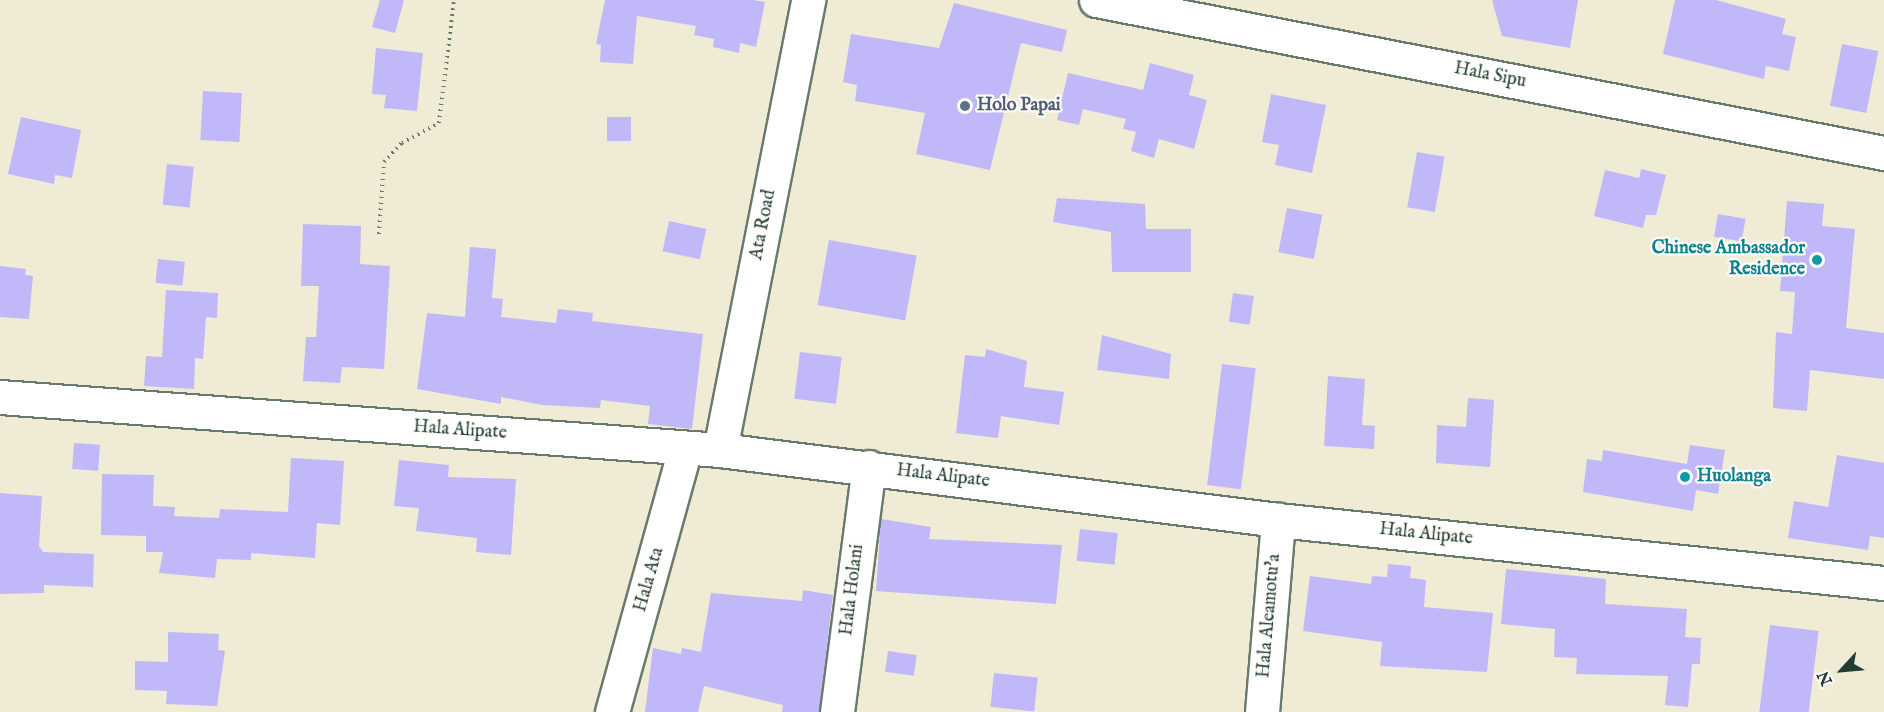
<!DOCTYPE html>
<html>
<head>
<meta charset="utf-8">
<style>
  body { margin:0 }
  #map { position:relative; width:1884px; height:712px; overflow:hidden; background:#f0ebd4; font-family:"IM FELL English",serif }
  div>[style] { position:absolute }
  .building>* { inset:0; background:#c0b8f9; transform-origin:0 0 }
  .path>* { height:4px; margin-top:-2px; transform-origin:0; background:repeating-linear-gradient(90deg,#687a6c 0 1.5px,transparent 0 6px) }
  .roads { filter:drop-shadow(2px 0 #687a6c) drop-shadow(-2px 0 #687a6c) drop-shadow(0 2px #687a6c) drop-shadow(0 -2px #687a6c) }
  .minor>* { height:33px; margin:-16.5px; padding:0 16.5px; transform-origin:16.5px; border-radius:16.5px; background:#fff }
  .dots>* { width:16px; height:16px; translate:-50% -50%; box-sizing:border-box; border:3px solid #fdfcf7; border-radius:50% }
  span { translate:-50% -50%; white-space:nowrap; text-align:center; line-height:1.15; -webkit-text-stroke:4.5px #fdfcf7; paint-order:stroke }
  .street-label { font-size:18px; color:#1f3d34 }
  .service-label { font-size:18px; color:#4e5e75; font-weight:700 }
  .left { translate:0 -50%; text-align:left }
  .culture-label { font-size:18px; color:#0d838f; font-weight:700 }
  .right { translate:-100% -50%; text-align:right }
  .north { position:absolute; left:1812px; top:640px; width:60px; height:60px; -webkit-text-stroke:4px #fdfcf7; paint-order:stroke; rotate:244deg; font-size:16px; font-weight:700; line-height:24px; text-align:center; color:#1f3d34 }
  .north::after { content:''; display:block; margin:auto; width:21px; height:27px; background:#1f3d34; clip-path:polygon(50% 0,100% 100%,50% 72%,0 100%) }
</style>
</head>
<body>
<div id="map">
  <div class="building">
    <div style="clip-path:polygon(380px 0,404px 0,395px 33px,372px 27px)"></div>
    <div style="clip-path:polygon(605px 0,753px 0,765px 2px,756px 47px,740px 43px,739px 53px,713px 47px,714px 39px,694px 35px,696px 26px,637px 16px,633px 64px,600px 62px,601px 45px,596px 44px)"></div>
    <div style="clip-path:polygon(1492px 0,1578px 0,1570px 48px,1502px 36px)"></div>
    <div style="clip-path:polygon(1675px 0,1716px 0,1786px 19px,1782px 34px,1796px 37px,1789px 71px,1766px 66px,1764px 79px,1663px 54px)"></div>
    <div style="clip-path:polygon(954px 3px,1067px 30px,1062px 52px,1021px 43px,990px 170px,916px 154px,925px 113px,855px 101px,857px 85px,843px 82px,851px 34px,939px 48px)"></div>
    <div style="left:1842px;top:44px;width:37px;height:63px;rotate:11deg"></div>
    <div style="clip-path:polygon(376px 48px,423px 53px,417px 111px,384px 108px,386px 95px,372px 94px)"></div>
    <div style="clip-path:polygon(1150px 63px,1194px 75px,1189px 95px,1207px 100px,1194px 149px,1159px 139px,1154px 158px,1131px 151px,1136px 132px,1123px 129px,1126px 119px,1083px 109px,1079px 125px,1057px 120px,1068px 73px,1143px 90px)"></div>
    <div style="left:203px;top:91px;width:39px;height:49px;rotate:3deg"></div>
    <div style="clip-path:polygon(1271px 94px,1326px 105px,1312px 173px,1275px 165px,1279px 145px,1262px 142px)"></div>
    <div style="clip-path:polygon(21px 117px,81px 130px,72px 178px,55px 175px,54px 184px,8px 174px)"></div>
    <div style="left:607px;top:117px;width:24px;height:24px"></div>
    <div style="left:1417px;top:152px;width:28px;height:56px;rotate:10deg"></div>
    <div style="left:167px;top:164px;width:27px;height:41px;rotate:6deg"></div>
    <div style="clip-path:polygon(1641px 169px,1666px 175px,1656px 215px,1646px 215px,1643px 228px,1594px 216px,1605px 170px,1639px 178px)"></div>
    <div style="clip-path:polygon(1057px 198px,1145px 204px,1146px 229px,1191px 229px,1191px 272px,1112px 272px,1111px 232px,1053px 222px)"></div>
    <div style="clip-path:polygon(1787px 201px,1824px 204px,1822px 226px,1855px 229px,1846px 328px,1884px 333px,1884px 379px,1810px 370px,1807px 411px,1773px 408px,1776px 332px,1792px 334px,1795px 292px,1780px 291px)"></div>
    <div style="left:1287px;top:208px;width:36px;height:45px;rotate:11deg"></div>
    <div style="left:1718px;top:214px;width:28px;height:23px;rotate:10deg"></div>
    <div style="left:669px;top:221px;width:38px;height:31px;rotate:12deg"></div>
    <div style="clip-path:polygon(303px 224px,361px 226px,360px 264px,390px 266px,384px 369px,342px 367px,340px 383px,303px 381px,306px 337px,316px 337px,319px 286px,301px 286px)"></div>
    <div style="left:829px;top:240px;width:89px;height:66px;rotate:10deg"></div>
    <div style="clip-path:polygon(470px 247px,496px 249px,492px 298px,503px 299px,501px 317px,556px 323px,558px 309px,593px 313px,592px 321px,703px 334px,692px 429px,648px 424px,650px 406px,601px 400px,600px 408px,542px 405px,501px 397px,501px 404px,417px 389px,427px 313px,465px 317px)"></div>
    <div style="left:158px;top:259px;width:27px;height:24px;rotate:6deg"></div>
    <div style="clip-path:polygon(0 266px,26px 269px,25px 275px,33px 276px,29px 319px,0 317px)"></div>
    <div style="clip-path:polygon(166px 290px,218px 293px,217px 318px,206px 317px,203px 359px,195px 358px,194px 389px,144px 386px,146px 356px,162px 357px)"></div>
    <div style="left:1233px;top:293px;width:21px;height:29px;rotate:8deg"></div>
    <div style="clip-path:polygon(1102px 335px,1171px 354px,1169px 379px,1097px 370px)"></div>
    <div style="clip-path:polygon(986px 349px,1027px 361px,1024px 387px,1064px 392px,1059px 425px,1001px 416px,998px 438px,956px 433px,965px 355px,985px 357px)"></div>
    <div style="left:800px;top:352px;width:42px;height:47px;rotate:7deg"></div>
    <div style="left:1222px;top:364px;width:34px;height:122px;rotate:7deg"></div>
    <div style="clip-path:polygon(1328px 376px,1365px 379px,1362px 425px,1375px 426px,1374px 449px,1324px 446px)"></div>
    <div style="clip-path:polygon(1468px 398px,1494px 400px,1490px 467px,1436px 463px,1437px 425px,1466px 427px)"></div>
    <div style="left:74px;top:443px;width:26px;height:26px;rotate:4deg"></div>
    <div style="clip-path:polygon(1690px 445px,1725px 450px,1718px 494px,1696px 490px,1693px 511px,1583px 492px,1587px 459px,1602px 461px,1603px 450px,1687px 464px)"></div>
    <div style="clip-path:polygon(1837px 455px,1884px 463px,1884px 538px,1870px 536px,1868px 550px,1788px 538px,1794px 501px,1828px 507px)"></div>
    <div style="clip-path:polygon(291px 458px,344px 461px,340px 525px,317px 523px,315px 558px,251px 553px,251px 560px,217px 559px,215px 578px,159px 573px,163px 552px,146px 552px,146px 536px,101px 535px,102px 474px,154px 475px,153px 506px,175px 507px,174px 516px,219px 518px,220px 509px,288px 512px)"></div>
    <div style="clip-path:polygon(399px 460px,449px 465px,448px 477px,516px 479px,511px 555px,476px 552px,477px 538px,416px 531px,419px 508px,394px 506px)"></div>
    <div style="clip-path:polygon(0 493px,42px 496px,39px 546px,43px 552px,94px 554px,93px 587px,44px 585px,44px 593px,0 594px)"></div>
    <div style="clip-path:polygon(881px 519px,931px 527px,929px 539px,1062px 545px,1056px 604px,876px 591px)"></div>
    <div style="left:1080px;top:529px;width:38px;height:32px;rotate:6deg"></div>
    <div style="clip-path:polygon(1388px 564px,1411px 566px,1410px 578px,1426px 580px,1424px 607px,1493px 613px,1487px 672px,1380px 666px,1382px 642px,1303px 631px,1310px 576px,1371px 584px,1372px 576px,1387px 577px)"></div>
    <div style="clip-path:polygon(1506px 569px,1606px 579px,1605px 604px,1687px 609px,1685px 637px,1701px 638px,1700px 664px,1692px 664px,1688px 707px,1665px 705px,1668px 676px,1576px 674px,1577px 658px,1554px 657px,1555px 629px,1501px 624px)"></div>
    <div style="clip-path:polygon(803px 590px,833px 595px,819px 712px,782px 712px,783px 705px,704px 686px,698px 712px,645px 712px,653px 648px,681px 654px,682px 648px,701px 652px,711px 593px,802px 601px)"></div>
    <div style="left:1770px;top:625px;width:49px;height:88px;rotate:7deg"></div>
    <div style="clip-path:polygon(168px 632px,219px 634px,218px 650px,225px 651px,217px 706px,166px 704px,167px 691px,135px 690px,135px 661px,168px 662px)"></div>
    <div style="left:888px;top:651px;width:29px;height:21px;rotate:8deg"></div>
    <div style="left:994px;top:673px;width:44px;height:34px;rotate:6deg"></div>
  </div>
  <div class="path">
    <div style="left:379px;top:234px;width:72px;rotate:-86deg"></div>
    <div style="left:384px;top:162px;width:26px;rotate:-47deg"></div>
    <div style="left:402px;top:143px;width:42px;rotate:-28.4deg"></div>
    <div style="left:439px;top:123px;width:124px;rotate:-83deg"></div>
  </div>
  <div class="roads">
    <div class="minor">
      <div style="left:1096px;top:0;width:803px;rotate:10.99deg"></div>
      <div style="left:0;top:397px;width:722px;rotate:4.21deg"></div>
      <div style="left:720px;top:450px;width:562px;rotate:7.15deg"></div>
      <div style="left:1278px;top:520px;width:609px;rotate:5.94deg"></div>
      <div style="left:720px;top:450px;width:459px;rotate:-78.9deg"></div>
      <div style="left:612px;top:712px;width:274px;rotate:-74.5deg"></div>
      <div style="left:837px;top:712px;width:247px;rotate:-82.6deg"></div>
      <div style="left:1262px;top:712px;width:193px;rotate:-85.2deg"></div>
    </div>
  </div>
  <div class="dots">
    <div style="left:965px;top:106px;background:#5c6f8a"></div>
    <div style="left:1817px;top:260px;background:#0f9aa8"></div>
    <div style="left:1685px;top:477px;background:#0f9aa8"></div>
  </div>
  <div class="street-label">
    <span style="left:1490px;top:76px;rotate:11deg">Hala Sipu</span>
    <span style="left:764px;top:225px;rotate:-79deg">Ata Road</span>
    <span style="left:460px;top:431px;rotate:4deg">Hala Alipate</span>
    <span style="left:943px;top:477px;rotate:7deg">Hala Alipate</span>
    <span style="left:1426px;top:535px;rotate:6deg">Hala Alipate</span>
    <span style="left:650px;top:580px;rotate:-74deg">Hala Ata</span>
    <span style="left:853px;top:590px;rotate:-83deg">Hala Holani</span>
    <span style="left:1270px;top:616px;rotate:-85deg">Hala Aleamotu'a</span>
  </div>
  <div class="service-label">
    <span class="left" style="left:977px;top:106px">Holo Papai</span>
  </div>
  <div class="culture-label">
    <span class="right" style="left:1805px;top:260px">Chinese Ambassador<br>Residence</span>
    <span class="left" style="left:1697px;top:477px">Huolanga</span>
  </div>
  <div class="north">N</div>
</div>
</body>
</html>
